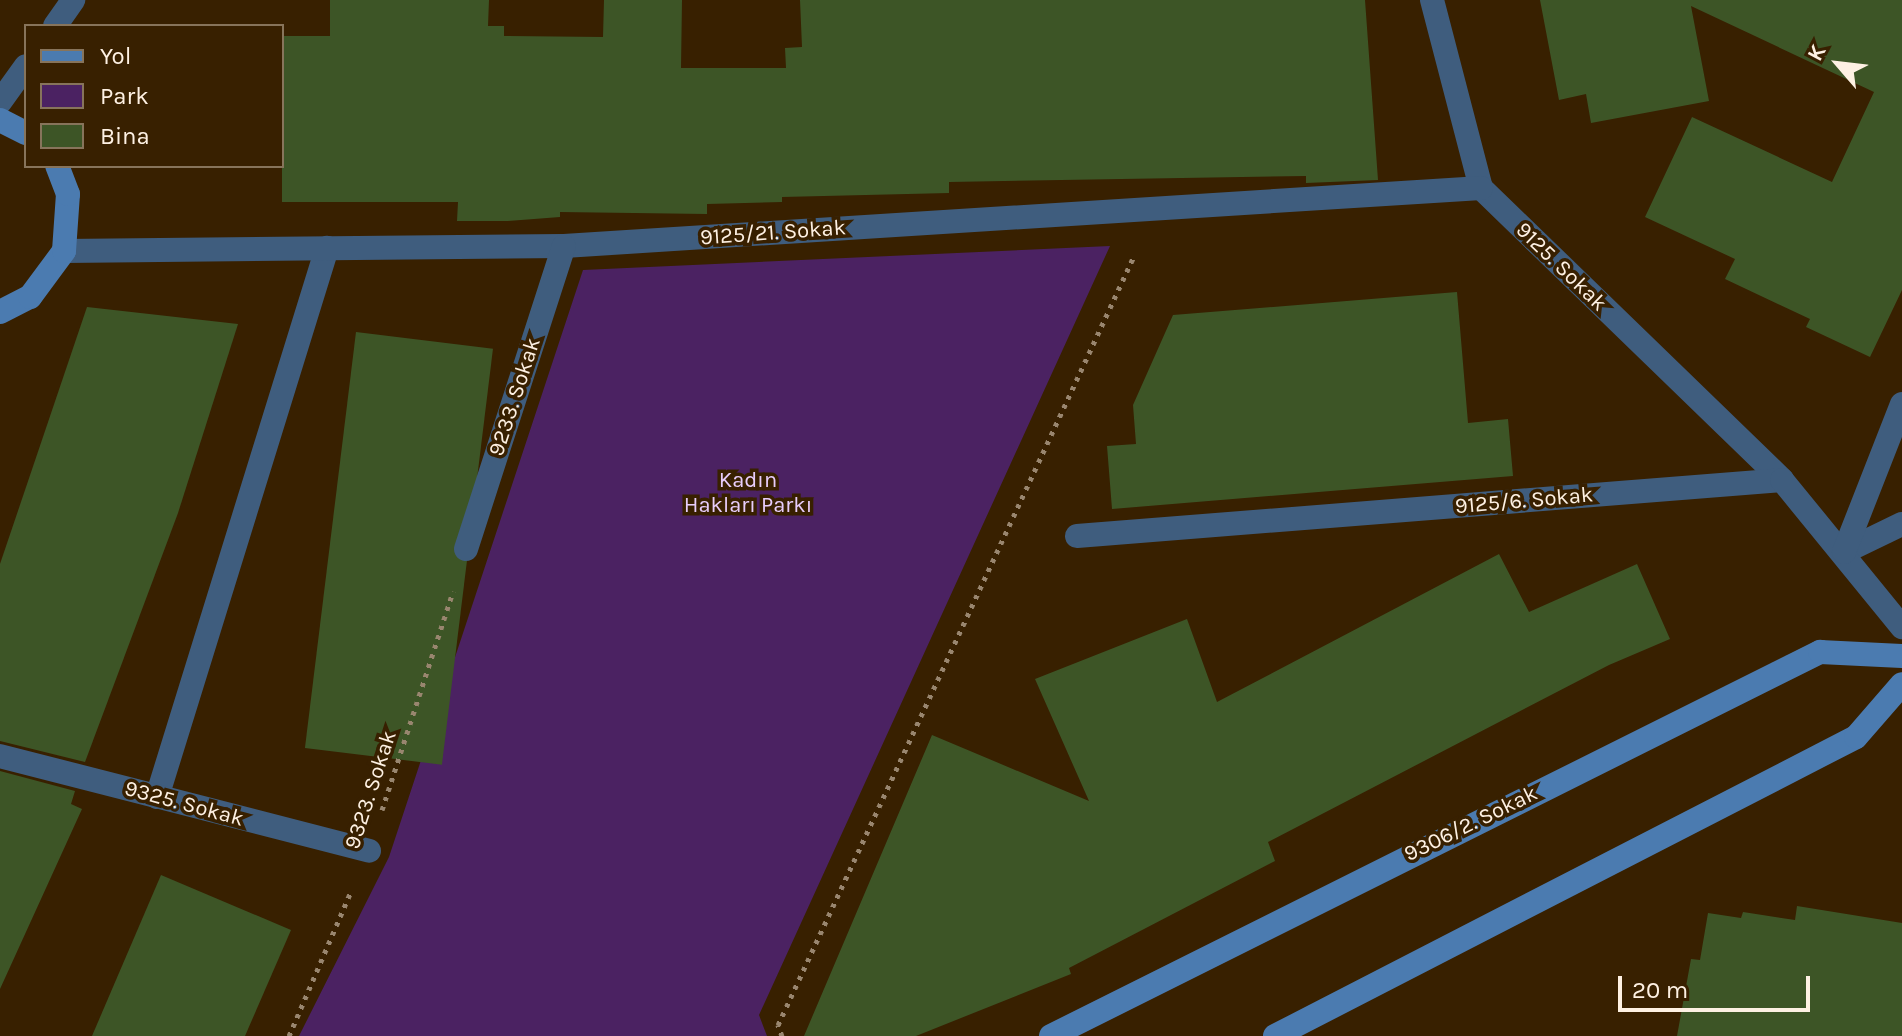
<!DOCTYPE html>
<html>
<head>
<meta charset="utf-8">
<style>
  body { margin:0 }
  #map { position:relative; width:1902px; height:1036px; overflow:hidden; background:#382000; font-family:Karla,sans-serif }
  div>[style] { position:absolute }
  .green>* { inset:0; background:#4b2262 }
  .building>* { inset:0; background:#3d5526; transform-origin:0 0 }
  .path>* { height:5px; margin-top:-2.5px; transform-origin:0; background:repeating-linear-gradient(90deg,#99866f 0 4px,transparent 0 10px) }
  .lane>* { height:24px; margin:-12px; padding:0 12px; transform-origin:12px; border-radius:12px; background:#3f5d7e }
  .street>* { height:24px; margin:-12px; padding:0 12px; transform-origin:12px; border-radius:12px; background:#3f5d7e }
  .secondary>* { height:24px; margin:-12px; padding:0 12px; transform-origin:12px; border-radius:12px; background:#4b7bb0 }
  span { translate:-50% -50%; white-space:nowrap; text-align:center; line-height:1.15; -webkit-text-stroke:7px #382000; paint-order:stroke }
  .street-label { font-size:22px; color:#fef1e3 }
  .park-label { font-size:22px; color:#e8cdfb }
  .legend { position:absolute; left:24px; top:24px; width:260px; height:144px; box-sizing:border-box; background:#382000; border:2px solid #87745b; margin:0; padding:10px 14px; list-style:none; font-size:24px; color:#fef1e3 }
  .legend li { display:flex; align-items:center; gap:16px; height:40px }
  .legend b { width:40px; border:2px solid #87745b }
  .north { position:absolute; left:1798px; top:24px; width:80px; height:80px; -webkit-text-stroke:6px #382000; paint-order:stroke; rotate:298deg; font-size:22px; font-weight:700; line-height:32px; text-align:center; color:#fef1e3 }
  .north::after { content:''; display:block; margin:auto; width:28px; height:36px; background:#fef1e3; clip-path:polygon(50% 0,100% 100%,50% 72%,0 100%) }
  .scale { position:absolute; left:1618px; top:976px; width:192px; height:36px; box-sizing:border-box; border:4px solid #fef1e3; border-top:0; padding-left:10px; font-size:24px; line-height:28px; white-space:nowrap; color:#fef1e3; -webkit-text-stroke:6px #382000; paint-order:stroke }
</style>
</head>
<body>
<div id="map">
  <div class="green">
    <div style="clip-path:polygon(1110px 246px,759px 1015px,767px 1036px,299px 1036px,389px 857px,583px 270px)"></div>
  </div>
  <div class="building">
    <div style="clip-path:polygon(330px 0,489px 0,488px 26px,504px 26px,504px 36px,603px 37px,604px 0,682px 0,681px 68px,786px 68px,785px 48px,802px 47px,800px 0,1365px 0,1378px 180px,1306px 183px,1306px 176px,949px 182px,949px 193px,782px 197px,782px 202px,707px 204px,707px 214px,560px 212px,560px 217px,508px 221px,457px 221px,458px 202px,282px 202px,282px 36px,330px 36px)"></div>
    <div style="clip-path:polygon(1540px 0,1902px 0,1902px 290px,1870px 357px,1806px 327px,1810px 319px,1725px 279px,1735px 259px,1645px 217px,1692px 117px,1832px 182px,1874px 92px,1691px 6px,1709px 101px,1591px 123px,1586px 94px,1559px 100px)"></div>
    <div style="clip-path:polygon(1457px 292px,1468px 423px,1508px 419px,1513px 476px,1112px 509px,1107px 446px,1136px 444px,1133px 405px,1173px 315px)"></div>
    <div style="clip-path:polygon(87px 307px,238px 324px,178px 513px,85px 762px,0 741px,0 564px)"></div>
    <div style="left:356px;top:332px;width:138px;height:419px;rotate:7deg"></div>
    <div style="clip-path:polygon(1499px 554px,1529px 612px,1637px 564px,1670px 639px,1609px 665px,1268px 842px,1275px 861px,1069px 968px,1071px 974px,916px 1036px,804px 1036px,932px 735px,1089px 801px,1035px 679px,1187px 619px,1217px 702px)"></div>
    <div style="clip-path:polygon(0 771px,75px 791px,71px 804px,82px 809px,0 989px)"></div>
    <div style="clip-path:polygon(161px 875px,291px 930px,245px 1036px,92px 1036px)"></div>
    <div style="clip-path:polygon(1797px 906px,1902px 923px,1902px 1036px,1677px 1036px,1691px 959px,1700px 960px,1708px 913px,1741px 918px,1743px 912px,1795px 920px)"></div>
  </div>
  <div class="path">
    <div style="left:382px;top:810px;width:230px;rotate:-72deg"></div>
    <div style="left:289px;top:1036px;width:155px;rotate:-66.8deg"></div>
    <div style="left:782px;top:1036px;width:12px;rotate:-110deg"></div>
    <div style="left:778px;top:1025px;width:847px;rotate:-65.16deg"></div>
  </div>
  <div class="lane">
    <div style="left:1844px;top:552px;width:64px;rotate:-25.8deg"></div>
    <div style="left:157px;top:797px;width:575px;rotate:-72.79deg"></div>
  </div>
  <div class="street">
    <div style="left:1432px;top:0;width:194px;rotate:75.4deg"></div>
    <div style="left:1481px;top:188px;width:419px;rotate:44.1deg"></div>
    <div style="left:55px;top:26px;width:32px;rotate:-55deg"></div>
    <div style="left:0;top:102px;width:44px;rotate:-54.2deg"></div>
    <div style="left:64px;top:251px;width:500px;rotate:-0.57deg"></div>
    <div style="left:564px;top:246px;width:919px;rotate:-3.62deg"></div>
    <div style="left:1077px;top:536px;width:707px;rotate:-4.54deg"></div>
    <div style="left:1782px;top:480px;width:190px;rotate:50.8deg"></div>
    <div style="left:466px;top:549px;width:318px;rotate:-72.1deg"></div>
    <div style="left:1844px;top:552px;width:159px;rotate:-68.6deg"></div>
    <div style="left:0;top:756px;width:381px;rotate:14.4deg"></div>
  </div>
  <div class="secondary">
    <div style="left:0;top:120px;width:29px;rotate:27deg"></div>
    <div style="left:0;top:312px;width:34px;rotate:-27deg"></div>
    <div style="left:30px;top:297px;width:57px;rotate:-53.5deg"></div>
    <div style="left:64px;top:251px;width:57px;rotate:-86deg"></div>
    <div style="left:68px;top:194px;width:30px;rotate:-111deg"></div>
    <div style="left:1051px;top:1036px;width:860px;rotate:-26.54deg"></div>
    <div style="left:1820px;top:652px;width:82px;rotate:2.8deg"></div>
    <div style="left:1275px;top:1036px;width:653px;rotate:-27.23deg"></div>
    <div style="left:1856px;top:737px;width:70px;rotate:-49deg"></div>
  </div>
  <div class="street-label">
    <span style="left:773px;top:233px;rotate:-4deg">9125/21. Sokak</span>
    <span style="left:1561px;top:267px;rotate:44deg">9125. Sokak</span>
    <span style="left:515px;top:397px;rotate:-72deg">9233. Sokak</span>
    <span style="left:1524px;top:501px;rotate:-5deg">9125/6. Sokak</span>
    <span style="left:371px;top:790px;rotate:-72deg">9323. Sokak</span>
    <span style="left:184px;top:804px;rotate:15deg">9325. Sokak</span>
    <span style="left:1471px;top:824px;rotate:-26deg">9306/2. Sokak</span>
  </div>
  <div class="park-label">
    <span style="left:748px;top:493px">Kadın<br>Hakları Parkı</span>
  </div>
  <ul class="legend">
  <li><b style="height:10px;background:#4b7bb0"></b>Yol</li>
  <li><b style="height:22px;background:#4b2262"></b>Park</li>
  <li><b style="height:22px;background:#3d5526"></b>Bina</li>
  </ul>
  <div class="north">K</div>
  <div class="scale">20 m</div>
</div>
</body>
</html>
